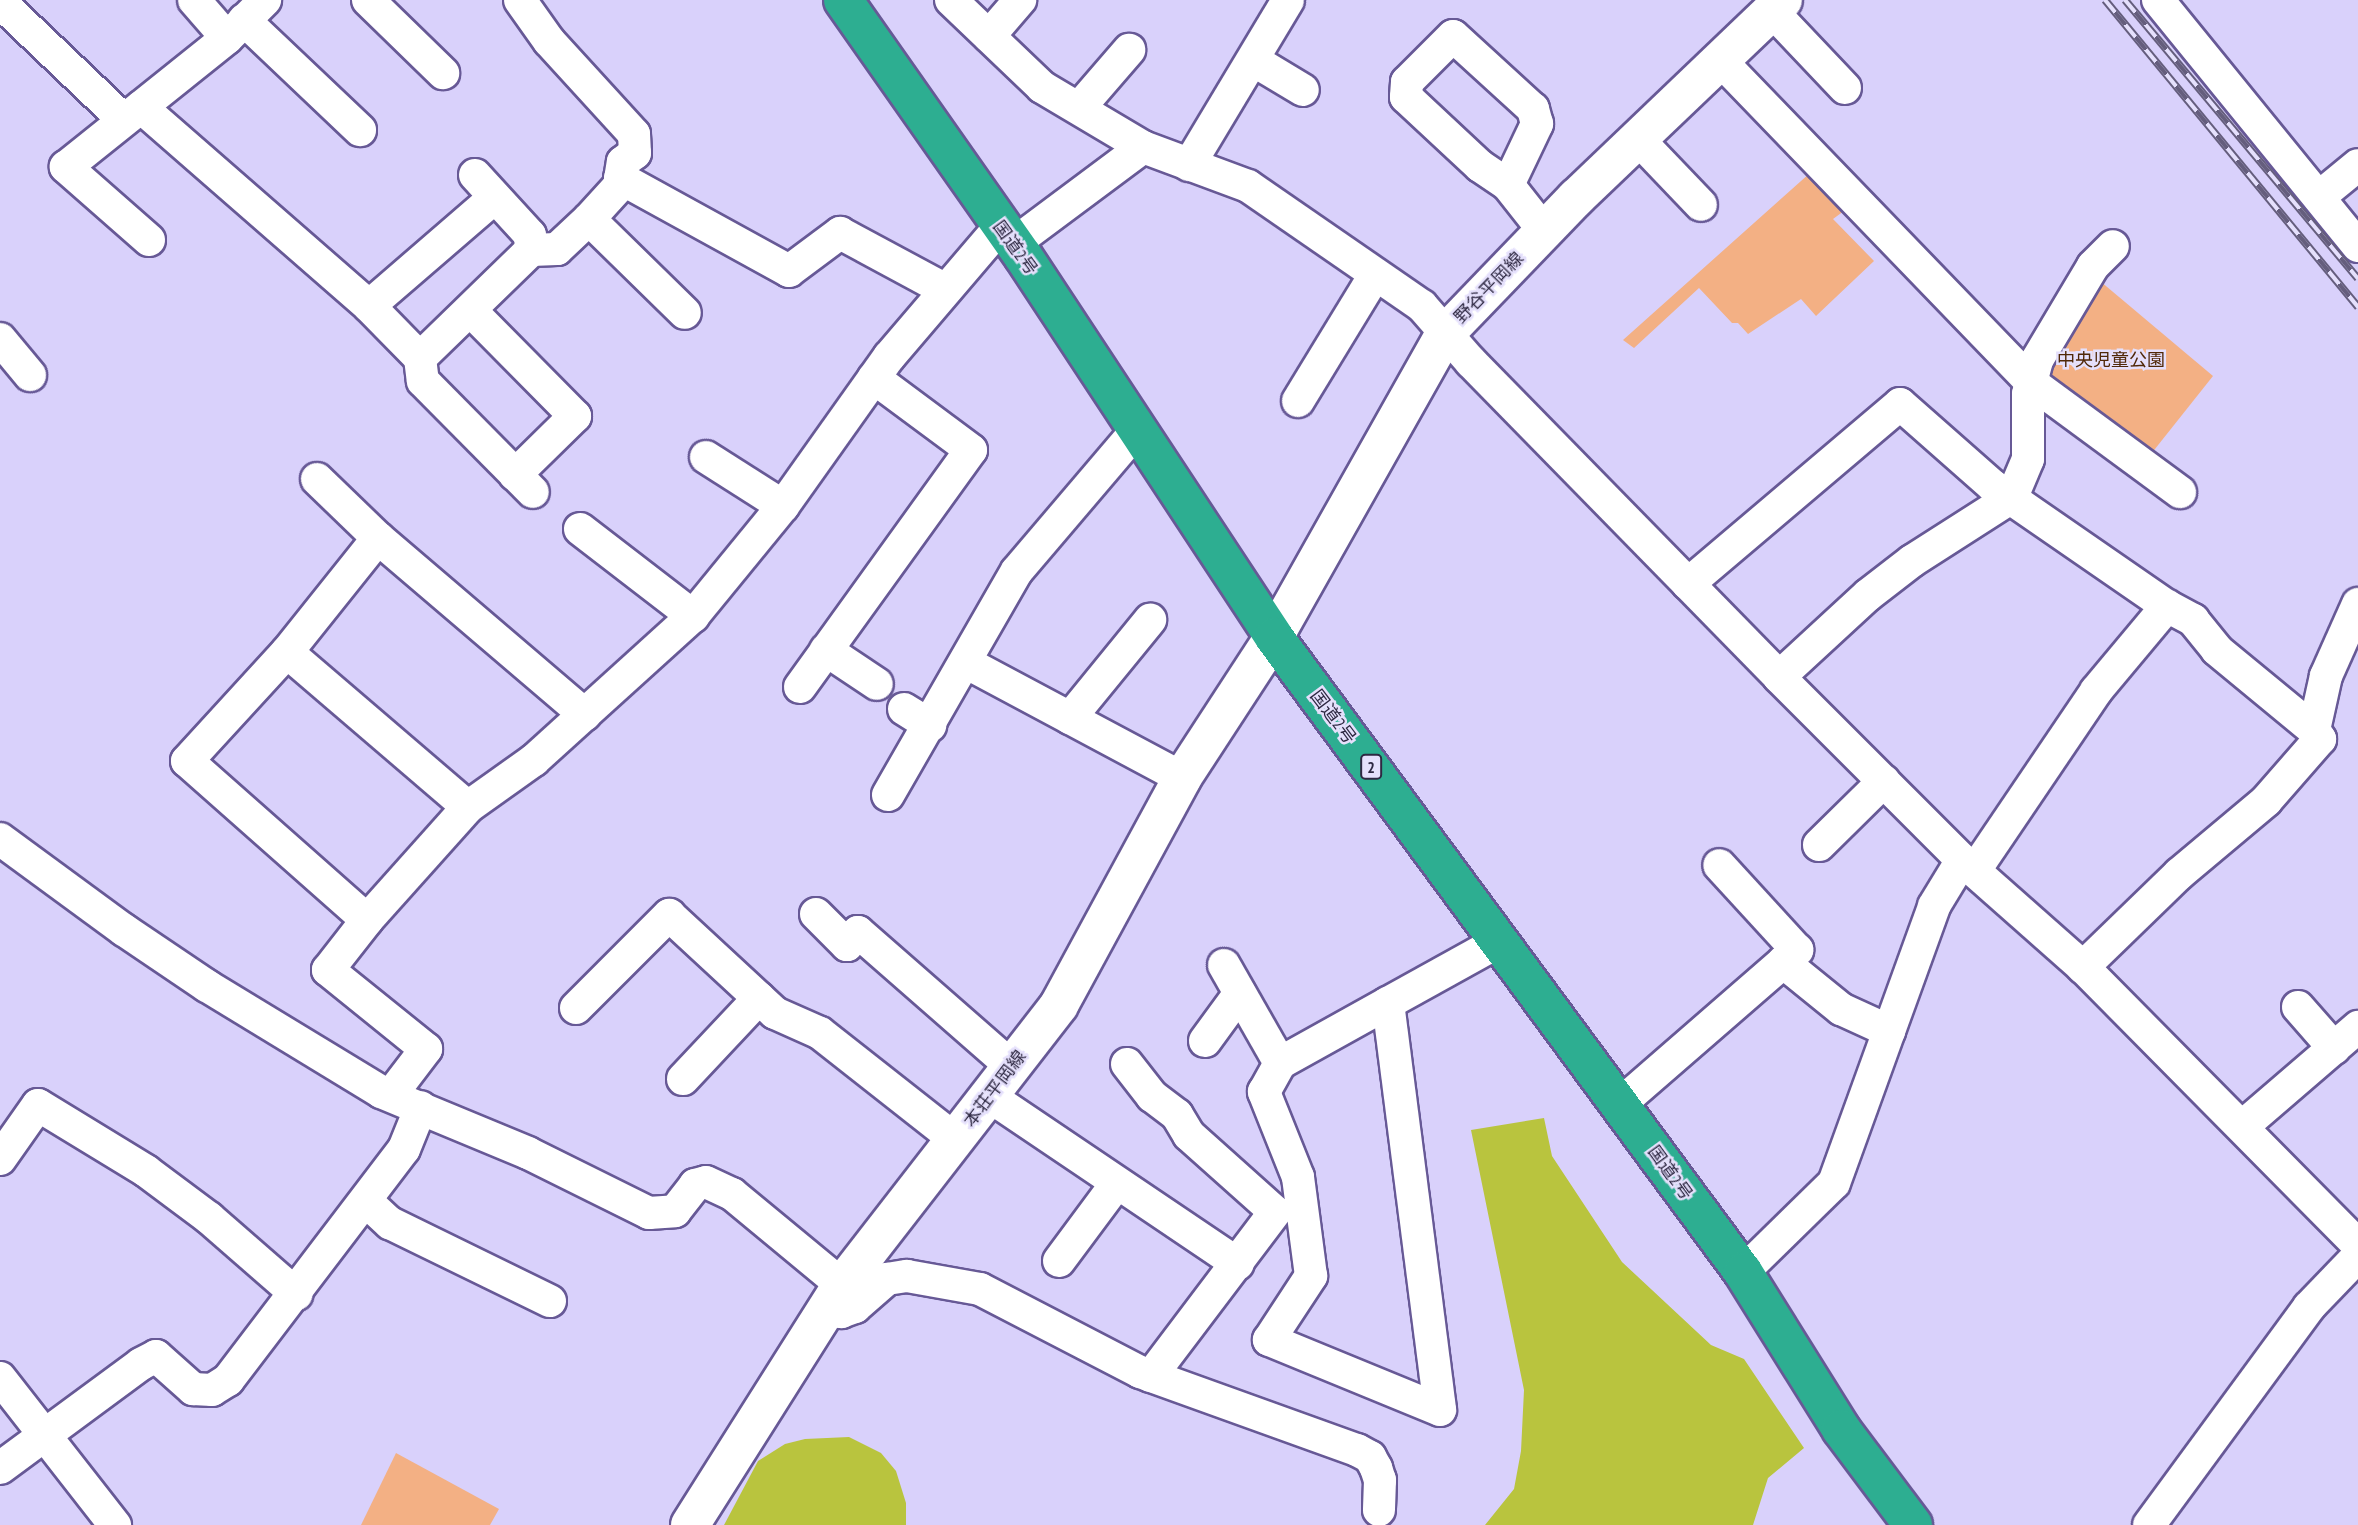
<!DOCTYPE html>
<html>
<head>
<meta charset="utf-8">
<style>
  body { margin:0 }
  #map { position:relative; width:2358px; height:1525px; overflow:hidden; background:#d9d1fb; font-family:"PT Sans Narrow","Noto Sans JP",sans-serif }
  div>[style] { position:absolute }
  .green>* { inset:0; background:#f3b084 }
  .water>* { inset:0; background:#b9c43e }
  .roads { filter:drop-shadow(2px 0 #675996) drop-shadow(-2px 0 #675996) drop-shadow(0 2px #675996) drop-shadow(0 -2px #675996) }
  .street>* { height:32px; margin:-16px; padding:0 16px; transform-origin:16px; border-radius:16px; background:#fff }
  .secondary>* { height:38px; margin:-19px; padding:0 19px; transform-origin:19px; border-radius:19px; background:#fff }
  .highway>* { height:38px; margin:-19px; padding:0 19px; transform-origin:19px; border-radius:19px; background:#2dae91 }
  .rail>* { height:8px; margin-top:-4px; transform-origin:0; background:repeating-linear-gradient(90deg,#e5e0fc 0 16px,#655e7d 0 32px); box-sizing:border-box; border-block:2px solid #655e7d }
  span { translate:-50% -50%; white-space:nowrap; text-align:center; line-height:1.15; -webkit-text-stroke:5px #e5e0fc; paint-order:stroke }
  .shield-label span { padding:2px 5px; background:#e5e0fc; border:2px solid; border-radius:5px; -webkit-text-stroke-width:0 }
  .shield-label { font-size:16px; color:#2e2842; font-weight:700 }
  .street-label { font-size:18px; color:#2e2842 }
  .park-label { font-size:18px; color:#502808 }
</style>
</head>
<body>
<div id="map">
  <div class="green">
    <div style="clip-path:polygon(1810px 173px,1848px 208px,1833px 219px,1874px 261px,1816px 316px,1801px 299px,1748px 334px,1738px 323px,1732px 323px,1699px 288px,1634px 348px,1623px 340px)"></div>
    <div style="clip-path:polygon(2100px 281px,2213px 376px,2151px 454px,2049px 380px,2046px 367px)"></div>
    <div style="clip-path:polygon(396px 1453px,499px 1509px,490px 1525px,361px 1525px)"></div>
  </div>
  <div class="water">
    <div style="clip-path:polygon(1544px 1118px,1552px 1156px,1622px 1262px,1711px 1345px,1744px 1359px,1804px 1448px,1768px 1478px,1753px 1525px,1485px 1525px,1514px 1489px,1521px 1451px,1524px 1390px,1471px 1130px)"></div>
    <div style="clip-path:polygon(849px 1437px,881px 1453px,896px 1471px,906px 1503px,906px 1525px,724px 1525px,758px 1461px,785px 1444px,805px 1439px)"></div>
  </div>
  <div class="roads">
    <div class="street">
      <div style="left:194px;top:0;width:50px;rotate:49deg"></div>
      <div style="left:368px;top:0;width:105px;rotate:44.2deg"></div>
      <div style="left:951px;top:0;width:126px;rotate:43.7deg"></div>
      <div style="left:1042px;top:87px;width:117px;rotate:30.7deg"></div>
      <div style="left:1143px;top:147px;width:112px;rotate:20.4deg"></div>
      <div style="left:1248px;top:186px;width:211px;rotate:34.6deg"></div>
      <div style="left:1422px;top:306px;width:74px;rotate:48.8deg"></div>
      <div style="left:1471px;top:362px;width:441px;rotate:45.6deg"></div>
      <div style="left:1779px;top:677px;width:259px;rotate:45deg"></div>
      <div style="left:1962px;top:860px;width:162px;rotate:41.5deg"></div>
      <div style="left:2083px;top:967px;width:391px;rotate:45.3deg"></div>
      <div style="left:2158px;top:0;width:317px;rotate:50.9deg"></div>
      <div style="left:0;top:2px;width:171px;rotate:43.6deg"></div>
      <div style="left:1772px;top:11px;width:106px;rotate:46.5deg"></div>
      <div style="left:244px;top:20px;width:160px;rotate:43.5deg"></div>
      <div style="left:989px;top:36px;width:48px;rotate:-49.3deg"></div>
      <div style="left:1253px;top:60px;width:58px;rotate:31deg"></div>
      <div style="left:1721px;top:61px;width:448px;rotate:46deg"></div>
      <div style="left:2032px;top:383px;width:184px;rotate:36.4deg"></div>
      <div style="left:141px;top:107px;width:303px;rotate:41.1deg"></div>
      <div style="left:369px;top:306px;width:73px;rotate:45.6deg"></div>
      <div style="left:420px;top:358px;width:23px;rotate:83deg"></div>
      <div style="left:423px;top:381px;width:156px;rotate:45.3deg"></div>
      <div style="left:1079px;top:108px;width:77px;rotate:-49.2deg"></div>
      <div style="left:1638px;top:139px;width:91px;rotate:46.3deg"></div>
      <div style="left:1189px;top:165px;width:192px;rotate:-59deg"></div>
      <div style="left:475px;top:175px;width:81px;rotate:47.5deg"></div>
      <div style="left:530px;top:235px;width:15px;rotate:86deg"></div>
      <div style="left:620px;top:178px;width:193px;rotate:28.8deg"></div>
      <div style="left:789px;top:271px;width:64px;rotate:-36.7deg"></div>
      <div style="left:840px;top:233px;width:120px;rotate:28.3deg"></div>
      <div style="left:1508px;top:185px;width:68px;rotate:-64.6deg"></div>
      <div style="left:1537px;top:124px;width:16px;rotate:-105deg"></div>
      <div style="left:1533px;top:109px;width:108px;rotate:-137.6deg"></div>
      <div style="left:1453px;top:36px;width:65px;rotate:135deg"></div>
      <div style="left:1407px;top:82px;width:15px;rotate:94deg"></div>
      <div style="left:1406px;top:97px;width:101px;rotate:43deg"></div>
      <div style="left:1480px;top:166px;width:34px;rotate:34deg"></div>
      <div style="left:1508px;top:185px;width:60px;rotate:51.8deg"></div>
      <div style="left:2319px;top:197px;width:50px;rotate:-39.4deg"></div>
      <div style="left:589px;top:219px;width:134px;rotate:44.4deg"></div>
      <div style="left:149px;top:240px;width:111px;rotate:-138.7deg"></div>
      <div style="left:66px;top:167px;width:206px;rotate:-38.7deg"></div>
      <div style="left:227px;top:38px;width:54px;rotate:-45deg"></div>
      <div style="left:1013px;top:244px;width:162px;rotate:-36.7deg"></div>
      <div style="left:369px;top:306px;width:165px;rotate:-40.8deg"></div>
      <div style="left:471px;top:311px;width:148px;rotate:45.3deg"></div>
      <div style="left:575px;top:416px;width:84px;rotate:135.5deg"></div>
      <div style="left:0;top:339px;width:47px;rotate:50.2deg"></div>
      <div style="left:420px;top:358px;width:155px;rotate:-44.2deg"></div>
      <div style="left:531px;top:250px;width:26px;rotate:-2deg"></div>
      <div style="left:557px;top:249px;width:44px;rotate:-43.2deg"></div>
      <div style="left:589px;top:219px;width:45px;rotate:-47.7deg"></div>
      <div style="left:619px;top:186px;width:24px;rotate:-81deg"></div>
      <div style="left:623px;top:162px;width:15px;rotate:-37deg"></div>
      <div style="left:635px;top:153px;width:19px;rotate:-93deg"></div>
      <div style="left:634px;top:134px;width:126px;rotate:-132.4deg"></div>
      <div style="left:549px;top:41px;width:50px;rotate:-125.3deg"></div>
      <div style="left:1298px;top:401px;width:148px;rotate:-58.6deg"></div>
      <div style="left:706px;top:457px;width:91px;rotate:32.5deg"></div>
      <div style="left:317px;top:479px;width:85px;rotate:44deg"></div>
      <div style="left:378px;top:538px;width:272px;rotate:40.5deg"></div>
      <div style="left:580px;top:529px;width:143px;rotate:37.6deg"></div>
      <div style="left:1688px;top:584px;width:278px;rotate:-40.3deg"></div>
      <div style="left:1900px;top:404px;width:124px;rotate:41.4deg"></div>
      <div style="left:1993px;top:486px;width:211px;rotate:34.6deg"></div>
      <div style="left:2167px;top:606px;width:30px;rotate:28deg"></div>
      <div style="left:2193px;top:620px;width:38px;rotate:51deg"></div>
      <div style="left:2217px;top:650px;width:126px;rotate:39.5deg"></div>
      <div style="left:2314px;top:730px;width:11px;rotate:56deg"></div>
      <div style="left:2320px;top:739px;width:82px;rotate:131.1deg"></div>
      <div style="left:2266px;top:801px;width:114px;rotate:140deg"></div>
      <div style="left:2179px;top:874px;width:134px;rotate:135.9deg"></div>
      <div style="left:826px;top:650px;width:61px;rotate:33.7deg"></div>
      <div style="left:287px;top:652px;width:238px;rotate:40.6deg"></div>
      <div style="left:967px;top:663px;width:244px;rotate:28.1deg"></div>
      <div style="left:1779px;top:677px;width:121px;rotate:-42.7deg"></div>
      <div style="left:1868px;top:595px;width:56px;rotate:-37.7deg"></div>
      <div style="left:1912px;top:561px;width:119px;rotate:-32.6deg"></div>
      <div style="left:2012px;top:497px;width:41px;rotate:-67.2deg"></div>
      <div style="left:2028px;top:459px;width:65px;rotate:-90deg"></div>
      <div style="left:2028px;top:394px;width:35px;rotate:-75deg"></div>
      <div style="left:2037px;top:360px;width:109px;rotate:-59.2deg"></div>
      <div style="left:2093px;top:266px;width:28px;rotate:-45deg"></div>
      <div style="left:800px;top:687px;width:292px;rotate:-54.2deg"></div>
      <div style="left:971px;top:450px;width:121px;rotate:-143.4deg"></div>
      <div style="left:904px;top:709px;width:31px;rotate:32deg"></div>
      <div style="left:1070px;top:718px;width:127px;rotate:-50.8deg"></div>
      <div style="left:2314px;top:730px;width:55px;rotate:-77.5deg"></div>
      <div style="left:2326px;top:676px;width:79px;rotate:-66deg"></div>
      <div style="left:888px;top:795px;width:258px;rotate:-60.1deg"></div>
      <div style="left:1017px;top:571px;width:185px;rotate:-49.6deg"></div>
      <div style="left:0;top:839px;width:154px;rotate:36.3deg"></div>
      <div style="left:124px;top:930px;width:100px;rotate:34deg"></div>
      <div style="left:207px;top:986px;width:204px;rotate:31.3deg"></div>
      <div style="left:381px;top:1092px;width:159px;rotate:22.5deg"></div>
      <div style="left:528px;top:1153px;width:135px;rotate:26.4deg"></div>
      <div style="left:649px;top:1213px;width:26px;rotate:-4deg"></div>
      <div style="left:675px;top:1211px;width:33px;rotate:-52deg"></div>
      <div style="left:695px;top:1185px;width:11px;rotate:-15deg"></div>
      <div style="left:706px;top:1182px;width:29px;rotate:25deg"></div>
      <div style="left:732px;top:1194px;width:143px;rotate:39.6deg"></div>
      <div style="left:1819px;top:845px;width:91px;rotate:-44.6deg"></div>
      <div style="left:1975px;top:870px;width:216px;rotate:-55.9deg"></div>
      <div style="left:2096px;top:691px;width:111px;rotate:-50.1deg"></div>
      <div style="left:816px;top:914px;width:44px;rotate:45deg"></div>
      <div style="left:847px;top:945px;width:17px;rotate:-50deg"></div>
      <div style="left:858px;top:932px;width:205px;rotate:41.2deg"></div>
      <div style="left:367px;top:920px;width:240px;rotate:-138.5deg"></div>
      <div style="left:187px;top:761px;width:148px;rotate:-47.5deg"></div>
      <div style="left:287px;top:652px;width:146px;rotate:-51.4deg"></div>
      <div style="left:1783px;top:962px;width:75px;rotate:39deg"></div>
      <div style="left:1841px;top:1009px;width:53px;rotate:24.6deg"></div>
      <div style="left:1224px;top:965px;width:113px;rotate:60.3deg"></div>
      <div style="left:1388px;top:1003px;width:410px;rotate:82.7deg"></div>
      <div style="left:1440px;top:1410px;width:185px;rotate:-157.7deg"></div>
      <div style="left:1269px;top:1340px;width:77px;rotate:-56.7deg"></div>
      <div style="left:1311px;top:1276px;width:100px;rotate:-97.5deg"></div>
      <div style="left:1298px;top:1177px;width:92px;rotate:-111.8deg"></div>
      <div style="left:1264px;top:1092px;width:33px;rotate:-61deg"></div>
      <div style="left:1280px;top:1063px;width:124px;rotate:-29.1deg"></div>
      <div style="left:1388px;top:1003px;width:128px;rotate:-29deg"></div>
      <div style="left:2298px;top:1007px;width:55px;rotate:48.7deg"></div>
      <div style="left:576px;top:1008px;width:132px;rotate:-45deg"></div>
      <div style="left:669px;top:915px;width:144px;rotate:42.8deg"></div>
      <div style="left:775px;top:1013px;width:49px;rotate:24deg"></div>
      <div style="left:820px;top:1033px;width:173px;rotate:38.2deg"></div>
      <div style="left:1205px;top:1041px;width:59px;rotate:-53.9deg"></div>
      <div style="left:1127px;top:1064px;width:41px;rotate:52deg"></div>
      <div style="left:1152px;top:1096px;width:31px;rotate:37deg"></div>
      <div style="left:1177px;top:1115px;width:23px;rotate:59deg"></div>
      <div style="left:1189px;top:1135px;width:115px;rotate:41.8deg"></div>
      <div style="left:1275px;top:1212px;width:206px;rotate:127.1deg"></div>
      <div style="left:683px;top:1079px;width:111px;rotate:-46.8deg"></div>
      <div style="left:391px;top:1095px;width:58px;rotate:-52.7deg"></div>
      <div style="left:426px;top:1049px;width:126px;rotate:-141.1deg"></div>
      <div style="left:328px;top:970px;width:63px;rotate:-52deg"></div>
      <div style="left:367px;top:920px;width:152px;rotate:-48.2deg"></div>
      <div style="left:468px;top:807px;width:81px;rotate:-35.5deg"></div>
      <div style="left:534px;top:760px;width:215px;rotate:-42.2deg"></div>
      <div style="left:693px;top:616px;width:142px;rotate:-50.7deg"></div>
      <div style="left:783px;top:506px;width:183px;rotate:-54.6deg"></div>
      <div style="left:889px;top:357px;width:171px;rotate:-49.5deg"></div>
      <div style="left:989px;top:1096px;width:300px;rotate:34deg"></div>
      <div style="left:1620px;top:1104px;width:235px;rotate:-41deg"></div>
      <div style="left:1797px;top:950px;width:115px;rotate:-132.5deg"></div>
      <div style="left:2243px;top:1126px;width:152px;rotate:-40.7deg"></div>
      <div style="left:0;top:1159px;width:66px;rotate:-54.9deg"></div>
      <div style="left:38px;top:1105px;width:127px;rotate:31.4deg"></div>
      <div style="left:146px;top:1171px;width:79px;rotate:36.7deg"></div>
      <div style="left:209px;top:1218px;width:116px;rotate:41.1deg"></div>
      <div style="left:366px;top:1201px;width:33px;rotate:43deg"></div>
      <div style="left:390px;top:1223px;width:178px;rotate:26deg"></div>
      <div style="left:1059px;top:1261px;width:97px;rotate:-53.4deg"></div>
      <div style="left:1743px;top:1272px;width:127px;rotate:-44.4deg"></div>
      <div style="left:1834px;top:1183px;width:294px;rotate:-70.1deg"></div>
      <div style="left:1934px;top:906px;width:54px;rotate:-58.7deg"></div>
      <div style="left:827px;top:1308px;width:15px;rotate:16deg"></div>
      <div style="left:841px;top:1312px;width:15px;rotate:-20deg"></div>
      <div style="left:855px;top:1307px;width:43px;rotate:-41.2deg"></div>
      <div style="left:887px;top:1279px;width:20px;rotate:-9deg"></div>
      <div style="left:907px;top:1276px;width:74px;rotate:10.1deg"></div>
      <div style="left:980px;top:1289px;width:180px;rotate:27.4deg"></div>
      <div style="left:1140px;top:1372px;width:231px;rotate:19.8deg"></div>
      <div style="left:1357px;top:1450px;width:15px;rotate:28deg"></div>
      <div style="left:1370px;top:1457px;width:13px;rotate:61deg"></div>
      <div style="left:1376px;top:1468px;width:13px;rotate:72deg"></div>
      <div style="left:1380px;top:1480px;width:30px;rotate:92deg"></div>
      <div style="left:0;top:1378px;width:187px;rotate:52deg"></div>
      <div style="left:0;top:1468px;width:175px;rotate:-36.4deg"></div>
      <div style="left:141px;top:1364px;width:17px;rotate:-28deg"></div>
      <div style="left:156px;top:1356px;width:50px;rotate:41.7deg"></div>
      <div style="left:193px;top:1389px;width:19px;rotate:3deg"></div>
      <div style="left:212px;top:1390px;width:19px;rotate:-32deg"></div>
      <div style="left:228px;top:1380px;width:290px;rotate:-52.7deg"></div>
      <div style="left:404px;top:1149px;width:45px;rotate:-68deg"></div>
      <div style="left:2149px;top:1525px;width:270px;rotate:-53.7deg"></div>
      <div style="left:2309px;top:1307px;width:71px;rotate:-46.1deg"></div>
    </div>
    <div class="secondary">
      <div style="left:690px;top:1525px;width:284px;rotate:-57.7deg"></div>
      <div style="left:842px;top:1285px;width:354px;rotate:-52.2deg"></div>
      <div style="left:1059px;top:1005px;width:258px;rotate:-61.5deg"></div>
      <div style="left:1182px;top:778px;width:168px;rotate:-56.9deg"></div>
      <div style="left:1274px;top:637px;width:348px;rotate:-60.6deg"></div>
      <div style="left:1445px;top:334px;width:189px;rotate:-46.1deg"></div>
      <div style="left:1576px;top:198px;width:286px;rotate:-43.7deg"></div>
    </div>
    <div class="highway">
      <div style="left:843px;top:0;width:313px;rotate:54.9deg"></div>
      <div style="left:1023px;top:256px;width:456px;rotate:56.6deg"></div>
      <div style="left:1274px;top:637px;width:789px;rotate:53.55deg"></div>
      <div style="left:1743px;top:1272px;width:185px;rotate:58deg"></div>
      <div style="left:1841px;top:1429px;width:120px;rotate:53.1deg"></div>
    </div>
  </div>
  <div class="rail">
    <div style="left:2105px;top:0;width:398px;rotate:50.5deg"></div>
    <div style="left:2125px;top:0;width:363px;rotate:50.1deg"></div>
  </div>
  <div class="shield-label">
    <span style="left:1371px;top:767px">2</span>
  </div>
  <div class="street-label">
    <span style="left:1015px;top:248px;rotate:54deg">国道2号</span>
    <span style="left:1489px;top:288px;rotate:-46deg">野谷平岡線</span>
    <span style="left:1333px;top:717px;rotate:53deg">国道2号</span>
    <span style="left:995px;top:1089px;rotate:-53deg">本荘平岡線</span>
    <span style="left:1670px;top:1173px;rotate:54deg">国道2号</span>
  </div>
  <div class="park-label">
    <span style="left:2111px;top:360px">中央児童公園</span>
  </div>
</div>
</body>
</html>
